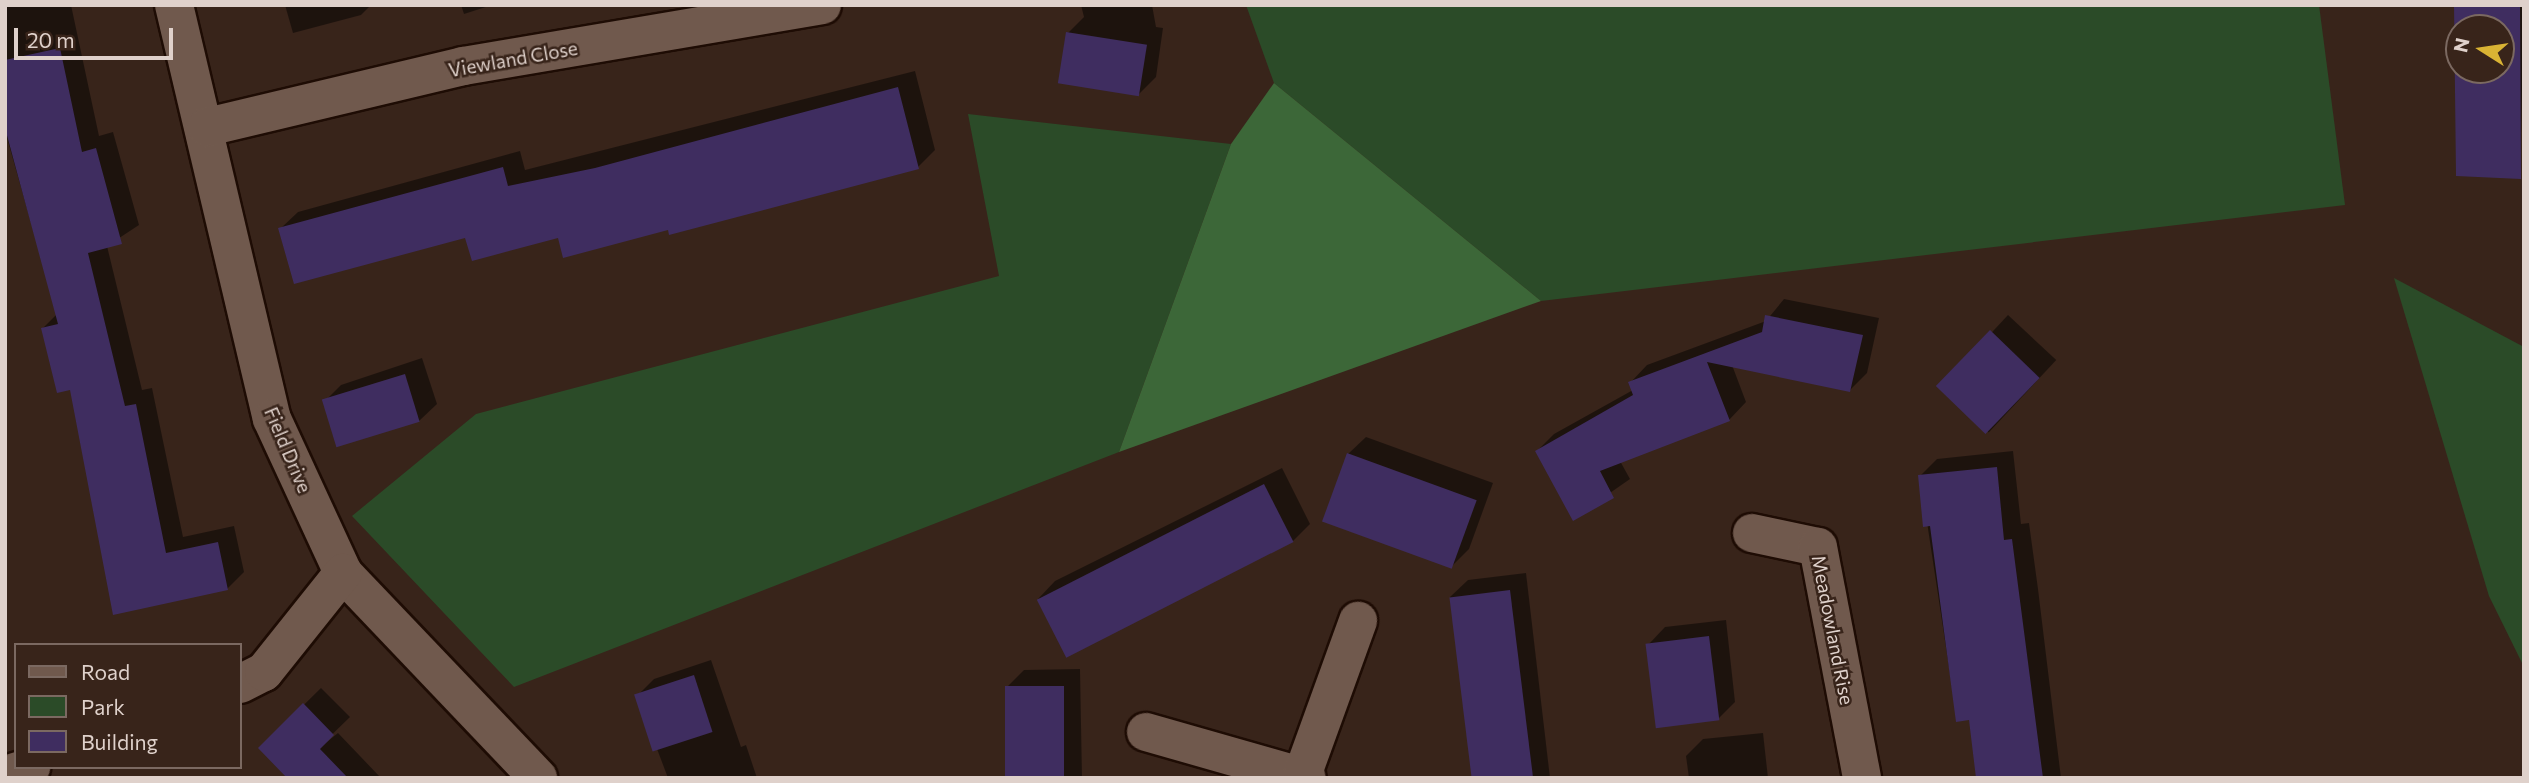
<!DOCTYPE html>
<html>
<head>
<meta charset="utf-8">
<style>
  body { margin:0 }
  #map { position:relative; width:2529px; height:783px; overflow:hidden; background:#38241a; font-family:Commissioner,sans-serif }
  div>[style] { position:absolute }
  .green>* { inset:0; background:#2b4b28 }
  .forest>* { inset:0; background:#3c6738 }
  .shadow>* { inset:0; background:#0007; transform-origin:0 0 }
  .building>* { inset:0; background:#3f2d60; transform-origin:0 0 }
  .roads { filter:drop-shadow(2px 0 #1e0c04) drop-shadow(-2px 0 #1e0c04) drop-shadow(0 2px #1e0c04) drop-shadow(0 -2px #1e0c04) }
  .street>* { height:38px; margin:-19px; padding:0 19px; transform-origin:19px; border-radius:19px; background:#70594d }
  span { translate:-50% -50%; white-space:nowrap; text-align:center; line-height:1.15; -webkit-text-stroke:5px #38241a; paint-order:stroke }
  .street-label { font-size:19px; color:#dfd1cb }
  .frame { position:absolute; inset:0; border:7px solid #dfd1cb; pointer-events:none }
  .legend { position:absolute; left:14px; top:643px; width:228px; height:126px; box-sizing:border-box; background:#38241a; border:2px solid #7b6961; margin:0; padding:9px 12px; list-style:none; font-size:21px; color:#dfd1cb }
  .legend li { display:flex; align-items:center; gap:14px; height:35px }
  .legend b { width:35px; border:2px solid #7b6961 }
  .north { position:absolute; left:2445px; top:14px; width:70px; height:70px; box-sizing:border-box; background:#38241a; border:2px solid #7b6961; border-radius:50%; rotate:282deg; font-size:19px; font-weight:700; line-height:28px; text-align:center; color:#dfd1cb }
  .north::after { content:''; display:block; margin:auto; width:24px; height:32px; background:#d9b334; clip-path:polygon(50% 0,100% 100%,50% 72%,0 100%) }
  .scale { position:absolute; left:14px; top:28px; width:159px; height:32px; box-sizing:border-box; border:4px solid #dfd1cb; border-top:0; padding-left:9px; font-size:21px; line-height:24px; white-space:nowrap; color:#dfd1cb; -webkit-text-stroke:5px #38241a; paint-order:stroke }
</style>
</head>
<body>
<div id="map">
  <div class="green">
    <div style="clip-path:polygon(1246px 5px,2319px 5px,2345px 205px,1541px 301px,1274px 83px)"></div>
    <div style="clip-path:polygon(968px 114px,1231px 144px,1119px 452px,514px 687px,352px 516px,476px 414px,999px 276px)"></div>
    <div style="clip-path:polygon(2394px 278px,2524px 347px,2524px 667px,2489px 596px)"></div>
  </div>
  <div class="forest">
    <div style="clip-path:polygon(1274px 83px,1541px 301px,1119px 452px,1231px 144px)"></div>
  </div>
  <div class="shadow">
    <div style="clip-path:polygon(5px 5px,71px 5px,99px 136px,113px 132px,139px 225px,107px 246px,142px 390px,152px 388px,183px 537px,234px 526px,244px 572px,227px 589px,115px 613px,71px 388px,43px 328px,57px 314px,5px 131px)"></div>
    <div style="clip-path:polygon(285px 5px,371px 5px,361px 15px,293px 33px)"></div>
    <div style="clip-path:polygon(461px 5px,492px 5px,464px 14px)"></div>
    <div style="clip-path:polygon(1081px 5px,1152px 5px,1156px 27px,1163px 28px,1156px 77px,1139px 94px,1068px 33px,1084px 17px)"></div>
    <div style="clip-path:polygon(2456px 5px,2524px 5px,2520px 177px,2460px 70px,2501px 70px,2501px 28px,2459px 28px,2454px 61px)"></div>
    <div style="clip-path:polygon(915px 71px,935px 150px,918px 167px,559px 236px,280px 229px,298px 212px,520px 151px,525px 170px)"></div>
    <div style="clip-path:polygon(1784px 299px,1879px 318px,1867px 373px,1850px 390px,1732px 365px,1746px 402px,1729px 420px,1620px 461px,1630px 479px,1574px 518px,1537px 451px,1554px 434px,1633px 390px,1630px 383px,1647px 365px,1766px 321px)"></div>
    <div style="left:2008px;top:315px;width:66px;height:99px;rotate:43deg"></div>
    <div style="clip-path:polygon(422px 358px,437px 404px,419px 421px,324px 402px,341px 385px)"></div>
    <div style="clip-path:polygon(1366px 437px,1493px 483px,1469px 549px,1452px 566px,1348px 454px)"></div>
    <div style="clip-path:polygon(2013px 451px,2021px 524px,2029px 523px,2038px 589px,2061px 778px,1977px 778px,1970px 718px,1957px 720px,1920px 476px,1937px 459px)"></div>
    <div style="clip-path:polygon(1282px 468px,1310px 524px,1293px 541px,1038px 599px,1055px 581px)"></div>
    <div style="clip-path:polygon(1526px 573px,1550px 778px,1475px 778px,1450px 597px,1468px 580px)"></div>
    <div style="clip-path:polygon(1726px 620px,1735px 702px,1718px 719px,1648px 645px,1665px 627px)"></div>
    <div style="clip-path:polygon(711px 660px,741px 747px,746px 745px,757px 778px,668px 778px,637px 696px,654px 679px)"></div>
    <div style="clip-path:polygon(1080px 669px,1082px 778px,1008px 778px,1007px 687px,1024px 670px)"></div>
    <div style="clip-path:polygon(321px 688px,350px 717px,312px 754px,338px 733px,381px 778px,290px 778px,260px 748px)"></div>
    <div style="clip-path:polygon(1763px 733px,1768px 778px,1689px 778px,1686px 756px,1703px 739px)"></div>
  </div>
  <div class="building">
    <div style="clip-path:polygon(evenodd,2454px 5px,2520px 5px,2521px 179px,2456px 176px,2454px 5px,2459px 28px,2501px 28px,2501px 70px,2459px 70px,2459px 28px)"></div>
    <div style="left:1066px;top:32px;width:82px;height:52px;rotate:9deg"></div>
    <div style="clip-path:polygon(60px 48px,82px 152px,96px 148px,122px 244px,88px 253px,125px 406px,136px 404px,166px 553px,218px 542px,228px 590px,113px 615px,70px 390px,57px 393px,41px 328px,58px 324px,5px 128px,5px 60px)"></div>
    <div style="clip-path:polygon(898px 87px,919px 169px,669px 235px,668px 230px,563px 258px,558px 238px,472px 261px,465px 238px,294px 284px,278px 228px,503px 167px,508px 186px,595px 168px)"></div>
    <div style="clip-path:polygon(1765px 315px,1863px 335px,1850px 392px,1707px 362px,1730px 421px,1600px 471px,1614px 498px,1573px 521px,1535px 451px,1633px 395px,1628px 382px,1762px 332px)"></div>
    <div style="left:1990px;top:330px;width:69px;height:78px;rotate:44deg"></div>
    <div style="left:405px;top:374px;width:50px;height:87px;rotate:73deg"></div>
    <div style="left:1347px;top:453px;width:138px;height:73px;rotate:20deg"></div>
    <div style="clip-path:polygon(1997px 467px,2004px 540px,2012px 539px,2043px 778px,1976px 778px,1969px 720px,1956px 722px,1930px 526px,1923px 527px,1918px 475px)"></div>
    <div style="left:1264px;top:484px;width:65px;height:255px;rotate:63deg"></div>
    <div style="left:1510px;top:590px;width:189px;height:61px;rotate:83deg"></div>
    <div style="left:1709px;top:636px;width:85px;height:64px;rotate:83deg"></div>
    <div style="left:694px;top:675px;width:60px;height:63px;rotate:72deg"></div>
    <div style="left:1005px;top:686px;width:59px;height:92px"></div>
    <div style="clip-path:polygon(303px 703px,334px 735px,320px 749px,348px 778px,287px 778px,258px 748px)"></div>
  </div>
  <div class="roads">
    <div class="street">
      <div style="left:174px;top:5px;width:425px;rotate:76.7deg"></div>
      <div style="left:272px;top:419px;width:170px;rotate:65.2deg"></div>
      <div style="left:343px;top:573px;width:283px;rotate:46.4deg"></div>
      <div style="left:207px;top:127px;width:263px;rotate:-13.4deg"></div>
      <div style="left:463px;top:66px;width:364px;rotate:-9.6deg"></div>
      <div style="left:1752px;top:533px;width:67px;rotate:12deg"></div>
      <div style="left:1818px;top:547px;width:235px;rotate:79.2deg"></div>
      <div style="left:240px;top:684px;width:27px;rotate:-27deg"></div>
      <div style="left:264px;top:672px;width:127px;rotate:-51.4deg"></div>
      <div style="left:1146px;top:732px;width:167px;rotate:15.9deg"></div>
      <div style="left:15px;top:772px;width:17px;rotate:-17deg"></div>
      <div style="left:1303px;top:773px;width:162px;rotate:-70.1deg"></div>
    </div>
  </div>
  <div class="street-label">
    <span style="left:513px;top:59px;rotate:-10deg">Viewland Close</span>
    <span style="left:288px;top:450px;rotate:67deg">Field Drive</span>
    <span style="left:1833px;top:630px;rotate:79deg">Meadowland Rise</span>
  </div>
  <div class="frame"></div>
  <ul class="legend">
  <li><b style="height:9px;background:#70594d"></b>Road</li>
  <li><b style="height:19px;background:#2b4b28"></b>Park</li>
  <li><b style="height:19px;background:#3f2d60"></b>Building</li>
  </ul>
  <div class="north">N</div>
  <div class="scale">20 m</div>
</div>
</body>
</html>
